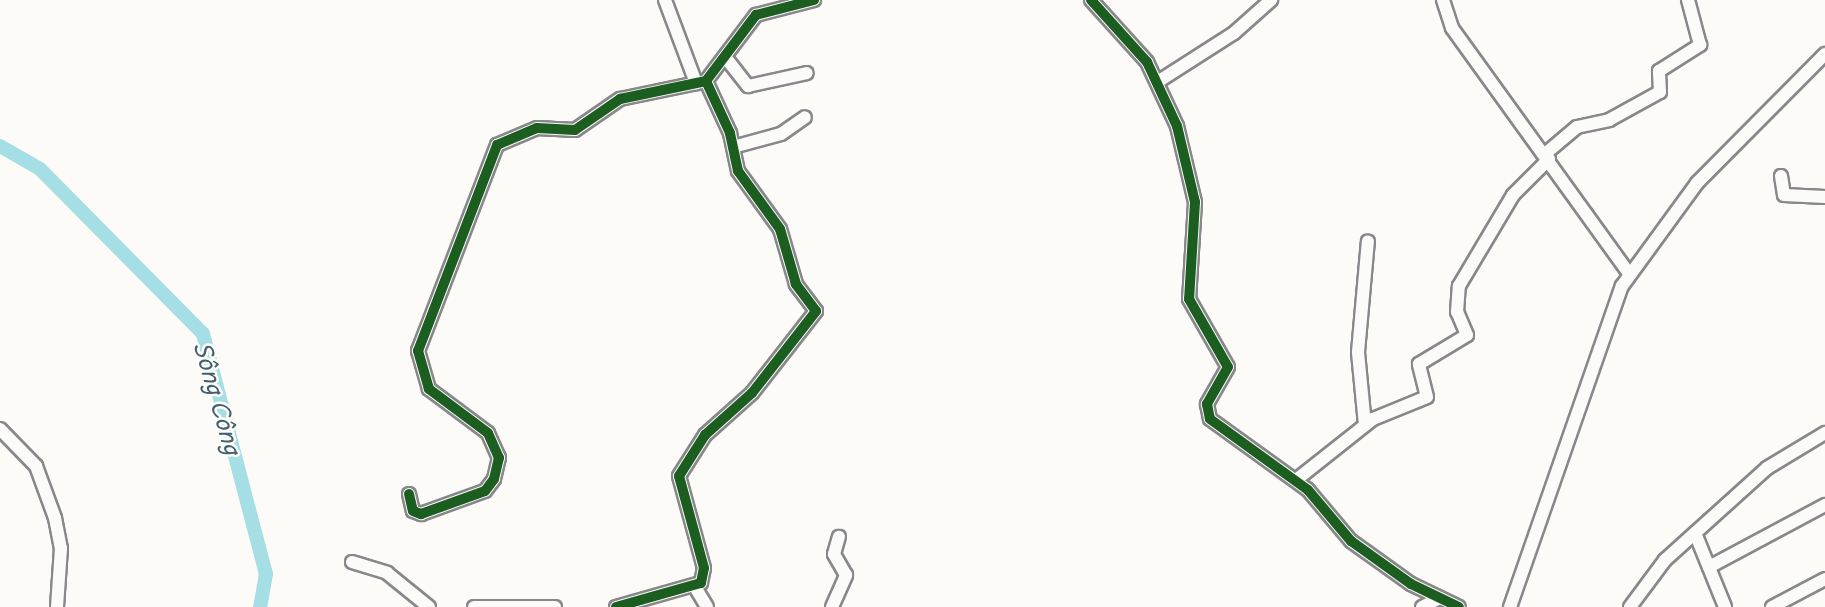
<!DOCTYPE html>
<html>
<head>
<meta charset="utf-8">
<style>
  body { margin:0 }
  #map { position:relative; width:1825px; height:607px; overflow:hidden; background:#fcfbf8; font-family:"Playpen Sans",sans-serif }
  div>[style] { position:absolute }
  .river>* { height:14px; margin:-7px; padding:0 7px; transform-origin:7px; border-radius:7px; background:#a5dee4 }
  .roads { filter:drop-shadow(2px 0 #88888c) drop-shadow(-2px 0 #88888c) drop-shadow(0 2px #88888c) drop-shadow(0 -2px #88888c) }
  .minor>* { height:12px; margin:-6px; padding:0 6px; transform-origin:6px; border-radius:6px; background:#fbfbf9 }
  .cycleway>* { height:10px; margin:-5px; padding:0 5px; transform-origin:5px; border-radius:5px; background:#1b5e20 }
  span { translate:-50% -50%; white-space:nowrap; text-align:center; line-height:1.15; -webkit-text-stroke:5px #fdfcf7; paint-order:stroke }
  .water-label { font-size:23px; color:#435f73; font-style:italic }
</style>
</head>
<body>
<div id="map">
  <div class="river">
    <div style="left:0;top:146px;width:46px;rotate:29.9deg"></div>
    <div style="left:40px;top:169px;width:232px;rotate:45.3deg"></div>
    <div style="left:203px;top:334px;width:248px;rotate:75.3deg"></div>
    <div style="left:266px;top:574px;width:34px;rotate:100deg"></div>
  </div>
  <div class="roads">
    <div class="minor">
      <div style="left:665px;top:0;width:89px;rotate:69.5deg"></div>
      <div style="left:1091px;top:0;width:84px;rotate:47.9deg"></div>
      <div style="left:1147px;top:62px;width:71px;rotate:64.9deg"></div>
      <div style="left:1177px;top:126px;width:78px;rotate:76.7deg"></div>
      <div style="left:1195px;top:202px;width:97px;rotate:93.5deg"></div>
      <div style="left:1189px;top:299px;width:78px;rotate:60.2deg"></div>
      <div style="left:1228px;top:367px;width:43px;rotate:119.6deg"></div>
      <div style="left:1207px;top:404px;width:15px;rotate:79deg"></div>
      <div style="left:1210px;top:419px;width:121px;rotate:35.9deg"></div>
      <div style="left:1308px;top:490px;width:67px;rotate:49.9deg"></div>
      <div style="left:1351px;top:541px;width:74px;rotate:35.6deg"></div>
      <div style="left:1411px;top:584px;width:53px;rotate:25.6deg"></div>
      <div style="left:1443px;top:0;width:29px;rotate:72deg"></div>
      <div style="left:1452px;top:28px;width:302px;rotate:54.2deg"></div>
      <div style="left:726px;top:58px;width:36px;rotate:52deg"></div>
      <div style="left:748px;top:86px;width:60px;rotate:-12.4deg"></div>
      <div style="left:1159px;top:81px;width:89px;rotate:-32.6deg"></div>
      <div style="left:1234px;top:33px;width:50px;rotate:-41.7deg"></div>
      <div style="left:733px;top:147px;width:50px;rotate:-15.2deg"></div>
      <div style="left:781px;top:134px;width:29px;rotate:-35deg"></div>
      <div style="left:1545px;top:154px;width:42px;rotate:-40.2deg"></div>
      <div style="left:1577px;top:127px;width:33px;rotate:-12deg"></div>
      <div style="left:1609px;top:120px;width:58px;rotate:-28.8deg"></div>
      <div style="left:1660px;top:92px;width:21px;rotate:-93deg"></div>
      <div style="left:1659px;top:71px;width:49px;rotate:-32.4deg"></div>
      <div style="left:1700px;top:45px;width:47px;rotate:-104.9deg"></div>
      <div style="left:1781px;top:176px;width:19px;rotate:81deg"></div>
      <div style="left:1784px;top:195px;width:41px;rotate:2.8deg"></div>
      <div style="left:1365px;top:425px;width:73px;rotate:-95.5deg"></div>
      <div style="left:1358px;top:352px;width:111px;rotate:-84.9deg"></div>
      <div style="left:0;top:429px;width:52px;rotate:45.8deg"></div>
      <div style="left:36px;top:466px;width:55px;rotate:69.9deg"></div>
      <div style="left:55px;top:518px;width:31px;rotate:79deg"></div>
      <div style="left:61px;top:548px;width:59px;rotate:93.9deg"></div>
      <div style="left:1296px;top:480px;width:98px;rotate:-38.4deg"></div>
      <div style="left:1373px;top:419px;width:58px;rotate:-22.2deg"></div>
      <div style="left:1427px;top:397px;width:34px;rotate:-104deg"></div>
      <div style="left:1419px;top:364px;width:56px;rotate:-31.1deg"></div>
      <div style="left:1467px;top:335px;width:25px;rotate:-113deg"></div>
      <div style="left:1457px;top:312px;width:26px;rotate:-86deg"></div>
      <div style="left:1459px;top:286px;width:106px;rotate:-59.3deg"></div>
      <div style="left:1513px;top:195px;width:51px;rotate:-45deg"></div>
      <div style="left:409px;top:494px;width:17px;rotate:77deg"></div>
      <div style="left:413px;top:511px;width:9px;rotate:21deg"></div>
      <div style="left:421px;top:514px;width:68px;rotate:-19.8deg"></div>
      <div style="left:485px;top:491px;width:15px;rotate:-53deg"></div>
      <div style="left:494px;top:479px;width:22px;rotate:-77deg"></div>
      <div style="left:499px;top:458px;width:27px;rotate:-114deg"></div>
      <div style="left:488px;top:433px;width:74px;rotate:-143.3deg"></div>
      <div style="left:429px;top:389px;width:40px;rotate:-106deg"></div>
      <div style="left:418px;top:351px;width:221px;rotate:-69deg"></div>
      <div style="left:497px;top:145px;width:43px;rotate:-23deg"></div>
      <div style="left:537px;top:128px;width:38px;rotate:3deg"></div>
      <div style="left:575px;top:130px;width:55px;rotate:-34.6deg"></div>
      <div style="left:620px;top:99px;width:88px;rotate:-11.8deg"></div>
      <div style="left:706px;top:81px;width:83px;rotate:-52.9deg"></div>
      <div style="left:756px;top:15px;width:60px;rotate:-14.5deg"></div>
      <div style="left:1695px;top:533px;width:80px;rotate:67.9deg"></div>
      <div style="left:352px;top:562px;width:37px;rotate:17deg"></div>
      <div style="left:387px;top:573px;width:54px;rotate:39deg"></div>
      <div style="left:1709px;top:567px;width:132px;rotate:-28.1deg"></div>
      <div style="left:695px;top:587px;width:23px;rotate:59deg"></div>
      <div style="left:474px;top:607px;width:81px"></div>
      <div style="left:616px;top:607px;width:88px;rotate:-15.8deg"></div>
      <div style="left:701px;top:583px;width:15px;rotate:-79deg"></div>
      <div style="left:704px;top:568px;width:95px;rotate:-105.2deg"></div>
      <div style="left:679px;top:476px;width:49px;rotate:-57.6deg"></div>
      <div style="left:705px;top:435px;width:63px;rotate:-41.8deg"></div>
      <div style="left:752px;top:393px;width:104px;rotate:-52deg"></div>
      <div style="left:816px;top:311px;width:34px;rotate:-127deg"></div>
      <div style="left:796px;top:284px;width:57px;rotate:-106.2deg"></div>
      <div style="left:780px;top:229px;width:72px;rotate:-125.9deg"></div>
      <div style="left:738px;top:171px;width:39px;rotate:-102deg"></div>
      <div style="left:730px;top:133px;width:57px;rotate:-114.8deg"></div>
      <div style="left:832px;top:607px;width:35px;rotate:-66deg"></div>
      <div style="left:846px;top:575px;width:24px;rotate:-120deg"></div>
      <div style="left:834px;top:554px;width:18px;rotate:-74deg"></div>
      <div style="left:1422px;top:607px;width:20px;rotate:-27deg"></div>
      <div style="left:1510px;top:607px;width:340px;rotate:-70.8deg"></div>
      <div style="left:1622px;top:286px;width:127px;rotate:-53.9deg"></div>
      <div style="left:1697px;top:183px;width:182px;rotate:-45.2deg"></div>
      <div style="left:1630px;top:607px;width:59px;rotate:-53.3deg"></div>
      <div style="left:1665px;top:560px;width:137px;rotate:-42deg"></div>
      <div style="left:1767px;top:468px;width:68px;rotate:-31.1deg"></div>
      <div style="left:1772px;top:607px;width:60px;rotate:-27.8deg"></div>
    </div>
  </div>
  <div class="cycleway">
    <div style="left:1091px;top:0;width:84px;rotate:47.9deg"></div>
    <div style="left:1147px;top:62px;width:71px;rotate:64.9deg"></div>
    <div style="left:1177px;top:126px;width:78px;rotate:76.7deg"></div>
    <div style="left:1195px;top:202px;width:97px;rotate:93.5deg"></div>
    <div style="left:1189px;top:299px;width:78px;rotate:60.2deg"></div>
    <div style="left:1228px;top:367px;width:43px;rotate:119.6deg"></div>
    <div style="left:1207px;top:404px;width:15px;rotate:79deg"></div>
    <div style="left:1210px;top:419px;width:121px;rotate:35.9deg"></div>
    <div style="left:1308px;top:490px;width:67px;rotate:49.9deg"></div>
    <div style="left:1351px;top:541px;width:74px;rotate:35.6deg"></div>
    <div style="left:1411px;top:584px;width:53px;rotate:25.6deg"></div>
    <div style="left:409px;top:494px;width:17px;rotate:77deg"></div>
    <div style="left:413px;top:511px;width:9px;rotate:21deg"></div>
    <div style="left:421px;top:514px;width:68px;rotate:-19.8deg"></div>
    <div style="left:485px;top:491px;width:15px;rotate:-53deg"></div>
    <div style="left:494px;top:479px;width:22px;rotate:-77deg"></div>
    <div style="left:499px;top:458px;width:27px;rotate:-114deg"></div>
    <div style="left:488px;top:433px;width:74px;rotate:-143.3deg"></div>
    <div style="left:429px;top:389px;width:40px;rotate:-106deg"></div>
    <div style="left:418px;top:351px;width:221px;rotate:-69deg"></div>
    <div style="left:497px;top:145px;width:43px;rotate:-23deg"></div>
    <div style="left:537px;top:128px;width:38px;rotate:3deg"></div>
    <div style="left:575px;top:130px;width:55px;rotate:-34.6deg"></div>
    <div style="left:620px;top:99px;width:88px;rotate:-11.8deg"></div>
    <div style="left:706px;top:81px;width:83px;rotate:-52.9deg"></div>
    <div style="left:756px;top:15px;width:60px;rotate:-14.5deg"></div>
    <div style="left:616px;top:607px;width:88px;rotate:-15.8deg"></div>
    <div style="left:701px;top:583px;width:15px;rotate:-79deg"></div>
    <div style="left:704px;top:568px;width:95px;rotate:-105.2deg"></div>
    <div style="left:679px;top:476px;width:49px;rotate:-57.6deg"></div>
    <div style="left:705px;top:435px;width:63px;rotate:-41.8deg"></div>
    <div style="left:752px;top:393px;width:104px;rotate:-52deg"></div>
    <div style="left:816px;top:311px;width:34px;rotate:-127deg"></div>
    <div style="left:796px;top:284px;width:57px;rotate:-106.2deg"></div>
    <div style="left:780px;top:229px;width:72px;rotate:-125.9deg"></div>
    <div style="left:738px;top:171px;width:39px;rotate:-102deg"></div>
    <div style="left:730px;top:133px;width:57px;rotate:-114.8deg"></div>
  </div>
  <div class="water-label">
    <span style="left:218px;top:398px;rotate:74deg">Sông Công</span>
  </div>
</div>
</body>
</html>
